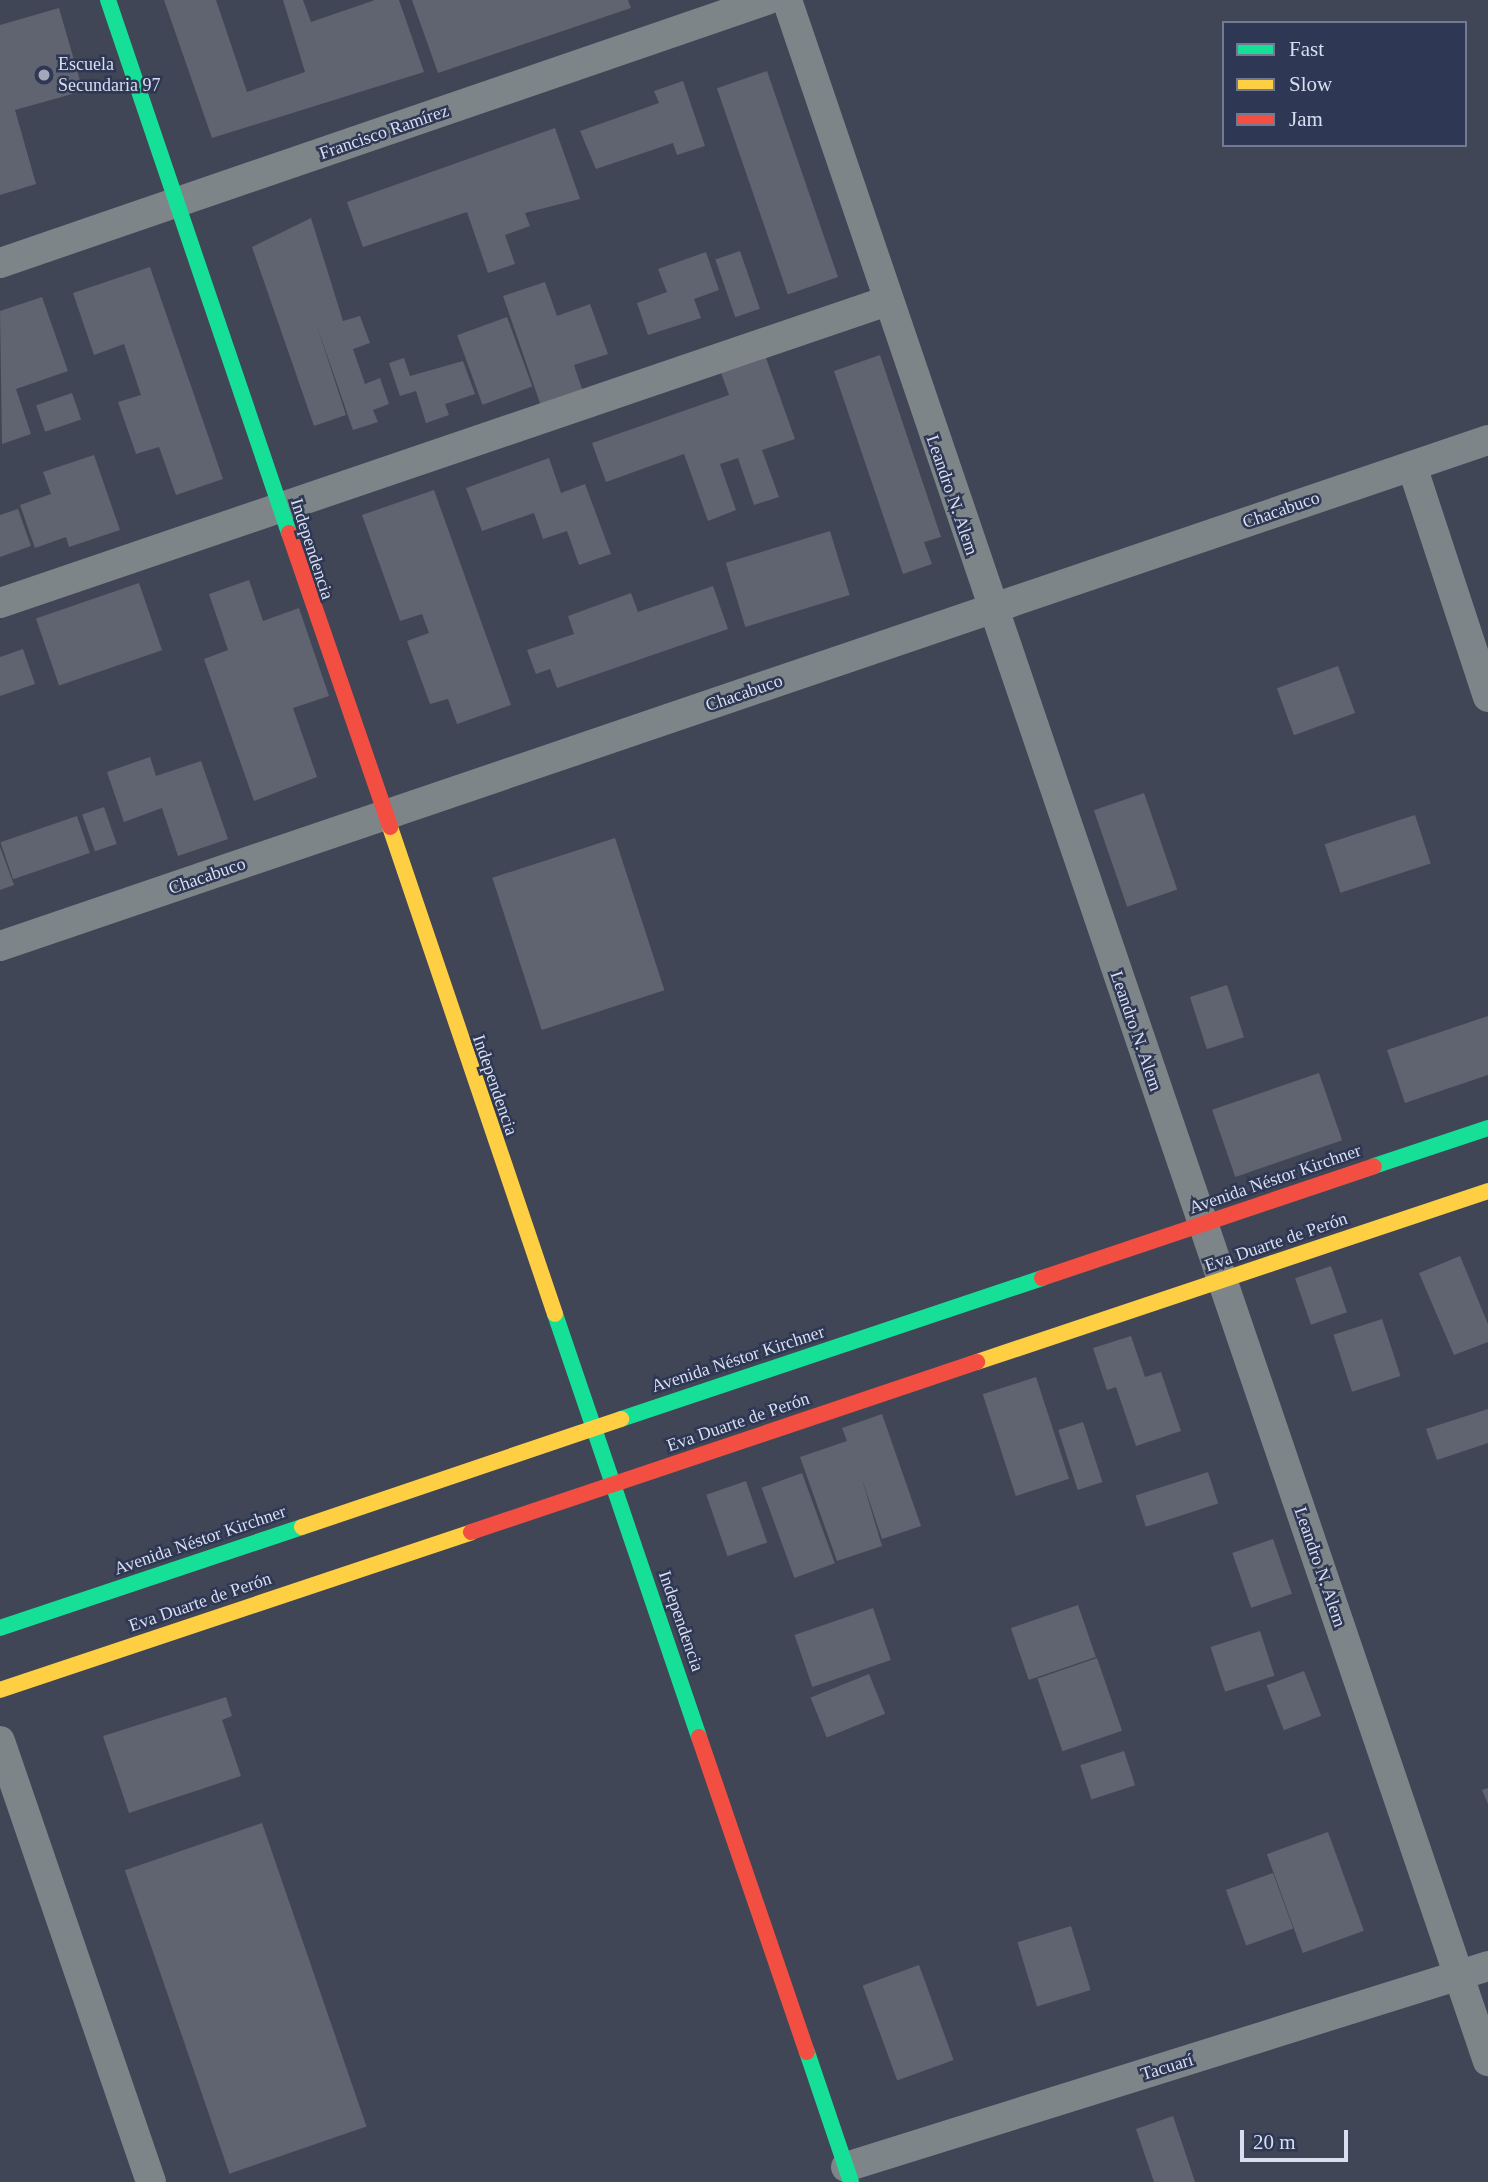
<!DOCTYPE html>
<html>
<head>
<meta charset="utf-8">
<style>
  body { margin:0 }
  #map { position:relative; width:1488px; height:2182px; overflow:hidden; background:#404656; font-family:"Times New Roman",serif }
  div>[style] { position:absolute }
  .building>* { inset:0; background:#606370; transform-origin:0 0 }
  .street>* { height:30px; margin:-15px; padding:0 15px; transform-origin:15px; border-radius:15px; background:#7e8588 }
  .fast>* { height:16px; margin:-8px; padding:0 8px; transform-origin:8px; border-radius:8px; background:#16e098 }
  .slow>* { height:16px; margin:-8px; padding:0 8px; transform-origin:8px; border-radius:8px; background:#ffcf43 }
  .jam>* { height:16px; margin:-8px; padding:0 8px; transform-origin:8px; border-radius:8px; background:#f24e42 }
  .dots>* { width:19px; height:19px; translate:-50% -50%; box-sizing:border-box; border:4px solid #2e3753; border-radius:50% }
  span { translate:-50% -50%; white-space:nowrap; text-align:center; line-height:1.15; -webkit-text-stroke:5px #2e3753; paint-order:stroke }
  .poi-label { font-size:18px; color:#d8dff1 }
  .left { translate:0 -50%; text-align:left }
  .street-label { font-size:18px; color:#d8dff1 }
  .legend { position:absolute; left:1222px; top:21px; width:245px; height:126px; box-sizing:border-box; background:#2e3753; border:2px solid #727a92; margin:0; padding:9px 12px; list-style:none; font-size:21px; color:#d8dff1 }
  .legend li { display:flex; align-items:center; gap:14px; height:35px }
  .legend b { width:35px; border:2px solid #727a92 }
  .scale { position:absolute; left:1240px; top:2130px; width:108px; height:32px; box-sizing:border-box; border:4px solid #d8dff1; border-top:0; padding-left:9px; font-size:21px; line-height:24px; white-space:nowrap; color:#d8dff1; -webkit-text-stroke:5px #2e3753; paint-order:stroke }
</style>
</head>
<body>
<div id="map">
  <div class="building">
    <div style="clip-path:polygon(164px 0,216px 0,247px 92px,305px 72px,283px 0,303px 0,311px 22px,375px 0,399px 0,424px 72px,212px 138px)"></div>
    <div style="clip-path:polygon(412px 0,628px 0,631px 8px,438px 73px)"></div>
    <div style="clip-path:polygon(59px 8px,83px 91px,15px 110px,36px 184px,0 195px,0 25px)"></div>
    <div style="left:767px;top:71px;width:218px;height:53px;rotate:71deg"></div>
    <div style="clip-path:polygon(683px 81px,705px 146px,677px 155px,673px 143px,596px 169px,580px 131px,659px 103px,654px 91px)"></div>
    <div style="clip-path:polygon(555px 128px,580px 199px,525px 213px,530px 226px,505px 235px,515px 264px,488px 273px,467px 212px,363px 247px,347px 202px)"></div>
    <div style="clip-path:polygon(311px 218px,343px 321px,360px 316px,370px 343px,353px 349px,365px 384px,380px 378px,389px 404px,373px 410px,378px 422px,353px 430px,316px 323px,346px 415px,314px 426px,252px 247px)"></div>
    <div style="left:740px;top:251px;width:61px;height:26px;rotate:71deg"></div>
    <div style="clip-path:polygon(706px 252px,719px 290px,694px 299px,701px 318px,648px 335px,637px 303px,667px 292px,658px 269px)"></div>
    <div style="clip-path:polygon(150px 267px,223px 479px,176px 495px,159px 447px,136px 454px,118px 402px,141px 395px,124px 344px,94px 355px,73px 293px)"></div>
    <div style="clip-path:polygon(545px 282px,557px 316px,590px 304px,608px 354px,574px 365px,583px 392px,541px 406px,503px 296px)"></div>
    <div style="clip-path:polygon(42px 297px,68px 371px,16px 389px,31px 434px,2px 444px,0 311px)"></div>
    <div style="left:507px;top:317px;width:74px;height:53px;rotate:70deg"></div>
    <div style="clip-path:polygon(880px 355px,941px 537px,924px 542px,932px 564px,903px 574px,834px 371px)"></div>
    <div style="clip-path:polygon(404px 358px,410px 376px,463px 361px,475px 394px,445px 404px,449px 415px,426px 423px,416px 391px,400px 396px,389px 363px)"></div>
    <div style="clip-path:polygon(766px 358px,795px 439px,762px 450px,779px 497px,754px 505px,738px 458px,720px 464px,736px 510px,708px 521px,684px 454px,606px 482px,592px 443px,729px 395px,721px 373px)"></div>
    <div style="left:72px;top:393px;width:28px;height:38px;rotate:71deg"></div>
    <div style="clip-path:polygon(94px 455px,120px 530px,69px 547px,66px 537px,35px 548px,20px 505px,51px 494px,43px 472px)"></div>
    <div style="clip-path:polygon(549px 458px,561px 493px,585px 484px,611px 554px,579px 565px,567px 531px,543px 539px,534px 513px,482px 531px,466px 488px)"></div>
    <div style="clip-path:polygon(434px 490px,511px 705px,457px 724px,448px 699px,430px 704px,407px 641px,429px 633px,422px 614px,400px 621px,362px 515px)"></div>
    <div style="clip-path:polygon(18px 509px,31px 546px,0 557px,0 515px)"></div>
    <div style="left:830px;top:531px;width:67px;height:109px;rotate:73deg"></div>
    <div style="clip-path:polygon(249px 580px,263px 621px,299px 608px,329px 696px,293px 708px,317px 777px,254px 801px,204px 659px,228px 650px,209px 594px)"></div>
    <div style="left:139px;top:583px;width:71px;height:109px;rotate:71deg"></div>
    <div style="clip-path:polygon(713px 586px,728px 629px,557px 688px,550px 669px,536px 674px,527px 650px,574px 634px,568px 616px,631px 593px,638px 612px)"></div>
    <div style="clip-path:polygon(23px 649px,35px 684px,0 696px,0 657px)"></div>
    <div style="left:1338px;top:666px;width:50px;height:65px;rotate:70deg"></div>
    <div style="clip-path:polygon(150px 757px,156px 776px,201px 761px,228px 839px,178px 856px,162px 808px,124px 822px,107px 772px)"></div>
    <div style="left:1144px;top:793px;width:102px;height:53px;rotate:71deg"></div>
    <div style="left:104px;top:807px;width:39px;height:23px;rotate:71deg"></div>
    <div style="left:1415px;top:815px;width:51px;height:95px;rotate:72deg"></div>
    <div style="left:77px;top:816px;width:39px;height:81px;rotate:71deg"></div>
    <div style="left:615px;top:838px;width:160px;height:129px;rotate:72deg"></div>
    <div style="clip-path:polygon(0 847px,14px 885px,0 890px)"></div>
    <div style="left:1227px;top:985px;width:55px;height:39px;rotate:72deg"></div>
    <div style="clip-path:polygon(1488px 1016px,1488px 1075px,1405px 1103px,1387px 1050px)"></div>
    <div style="left:1319px;top:1073px;width:71px;height:113px;rotate:71deg"></div>
    <div style="clip-path:polygon(1460px 1256px,1488px 1324px,1488px 1342px,1454px 1355px,1419px 1273px)"></div>
    <div style="left:1331px;top:1266px;width:49px;height:38px;rotate:71deg"></div>
    <div style="left:1382px;top:1319px;width:60px;height:51px;rotate:72deg"></div>
    <div style="clip-path:polygon(1131px 1336px,1145px 1377px,1161px 1372px,1181px 1431px,1136px 1446px,1116px 1387px,1107px 1390px,1093px 1348px)"></div>
    <div style="left:1036px;top:1377px;width:107px;height:56px;rotate:72deg"></div>
    <div style="clip-path:polygon(1488px 1409px,1488px 1443px,1437px 1460px,1426px 1429px)"></div>
    <div style="clip-path:polygon(882px 1414px,921px 1526px,882px 1539px,861px 1476px,882px 1546px,837px 1561px,800px 1457px,847px 1441px,842px 1428px)"></div>
    <div style="left:1083px;top:1422px;width:63px;height:26px;rotate:72deg"></div>
    <div style="left:1208px;top:1472px;width:33px;height:76px;rotate:72deg"></div>
    <div style="left:802px;top:1473px;width:96px;height:43px;rotate:70deg"></div>
    <div style="left:746px;top:1481px;width:65px;height:42px;rotate:71deg"></div>
    <div style="left:1273px;top:1539px;width:58px;height:43px;rotate:71deg"></div>
    <div style="left:1078px;top:1605px;width:55px;height:71px;rotate:71deg"></div>
    <div style="left:873px;top:1608px;width:55px;height:83px;rotate:71deg"></div>
    <div style="left:1260px;top:1631px;width:47px;height:52px;rotate:72deg"></div>
    <div style="left:1097px;top:1658px;width:77px;height:63px;rotate:71deg"></div>
    <div style="left:1304px;top:1671px;width:48px;height:40px;rotate:69deg"></div>
    <div style="left:869px;top:1674px;width:43px;height:63px;rotate:68deg"></div>
    <div style="clip-path:polygon(226px 1697px,232px 1716px,222px 1720px,241px 1776px,129px 1813px,103px 1736px)"></div>
    <div style="left:1124px;top:1751px;width:36px;height:46px;rotate:72deg"></div>
    <div style="clip-path:polygon(1488px 1788px,1488px 1804px,1482px 1790px)"></div>
    <div style="left:262px;top:1823px;width:321px;height:145px;rotate:71deg"></div>
    <div style="left:1328px;top:1832px;width:105px;height:65px;rotate:70deg"></div>
    <div style="left:1273px;top:1873px;width:59px;height:50px;rotate:70deg"></div>
    <div style="left:1071px;top:1926px;width:67px;height:56px;rotate:73deg"></div>
    <div style="left:919px;top:1965px;width:101px;height:60px;rotate:70deg"></div>
    <div style="clip-path:polygon(1173px 2116px,1195px 2182px,1154px 2182px,1136px 2129px)"></div>
  </div>
  <div class="street">
    <div style="left:787px;top:0;width:2177px;rotate:71.22deg"></div>
    <div style="left:0;top:263px;width:811px;rotate:-18.93deg"></div>
    <div style="left:1412px;top:466px;width:243px;rotate:71.8deg"></div>
    <div style="left:0;top:603px;width:937px;rotate:-18.8deg"></div>
    <div style="left:0;top:946px;width:1572px;rotate:-18.78deg"></div>
    <div style="left:0;top:1741px;width:466px;rotate:71.1deg"></div>
    <div style="left:846px;top:2167px;width:673px;rotate:-17.38deg"></div>
  </div>
  <div class="fast">
    <div style="left:108px;top:0;width:563px;rotate:71.24deg"></div>
    <div style="left:1374px;top:1166px;width:120px;rotate:-18.4deg"></div>
    <div style="left:555px;top:1314px;width:447px;rotate:71.2deg"></div>
    <div style="left:621px;top:1419px;width:444px;rotate:-18.5deg"></div>
    <div style="left:0;top:1628px;width:318px;rotate:-18.5deg"></div>
    <div style="left:807px;top:2052px;width:137px;rotate:71.3deg"></div>
  </div>
  <div class="slow">
    <div style="left:390px;top:827px;width:514px;rotate:71.28deg"></div>
    <div style="left:977px;top:1362px;width:539px;rotate:-18.5deg"></div>
    <div style="left:302px;top:1527px;width:337px;rotate:-18.7deg"></div>
    <div style="left:0;top:1690px;width:497px;rotate:-18.5deg"></div>
  </div>
  <div class="jam">
    <div style="left:289px;top:533px;width:311px;rotate:71deg"></div>
    <div style="left:1042px;top:1278px;width:350px;rotate:-18.6deg"></div>
    <div style="left:471px;top:1532px;width:534px;rotate:-18.57deg"></div>
    <div style="left:699px;top:1737px;width:333px;rotate:71.1deg"></div>
  </div>
  <div class="dots">
    <div style="left:44px;top:75px;background:#a3a9bb"></div>
  </div>
  <div class="poi-label">
    <span class="left" style="left:58px;top:75px">Escuela<br>Secundaria 97</span>
  </div>
  <div class="street-label">
    <span style="left:384px;top:132px;rotate:-19deg">Francisco Ramírez</span>
    <span style="left:952px;top:495px;rotate:71deg">Leandro N. Alem</span>
    <span style="left:1281px;top:510px;rotate:-19deg">Chacabuco</span>
    <span style="left:312px;top:549px;rotate:72deg">Independencia</span>
    <span style="left:744px;top:693px;rotate:-19deg">Chacabuco</span>
    <span style="left:207px;top:876px;rotate:-19deg">Chacabuco</span>
    <span style="left:1136px;top:1031px;rotate:71deg">Leandro N. Alem</span>
    <span style="left:495px;top:1085px;rotate:71deg">Independencia</span>
    <span style="left:1275px;top:1179px;rotate:-19deg">Avenida Néstor Kirchner</span>
    <span style="left:1276px;top:1242px;rotate:-19deg">Eva Duarte de Perón</span>
    <span style="left:738px;top:1359px;rotate:-18deg">Avenida Néstor Kirchner</span>
    <span style="left:738px;top:1422px;rotate:-19deg">Eva Duarte de Perón</span>
    <span style="left:200px;top:1540px;rotate:-19deg">Avenida Néstor Kirchner</span>
    <span style="left:1320px;top:1567px;rotate:71deg">Leandro N. Alem</span>
    <span style="left:200px;top:1602px;rotate:-19deg">Eva Duarte de Perón</span>
    <span style="left:681px;top:1621px;rotate:71deg">Independencia</span>
    <span style="left:1167px;top:2067px;rotate:-17deg">Tacuarí</span>
  </div>
  <ul class="legend">
  <li><b style="height:9px;background:#16e098"></b>Fast</li>
  <li><b style="height:9px;background:#ffcf43"></b>Slow</li>
  <li><b style="height:9px;background:#f24e42"></b>Jam</li>
  </ul>
  <div class="scale">20 m</div>
</div>
</body>
</html>
